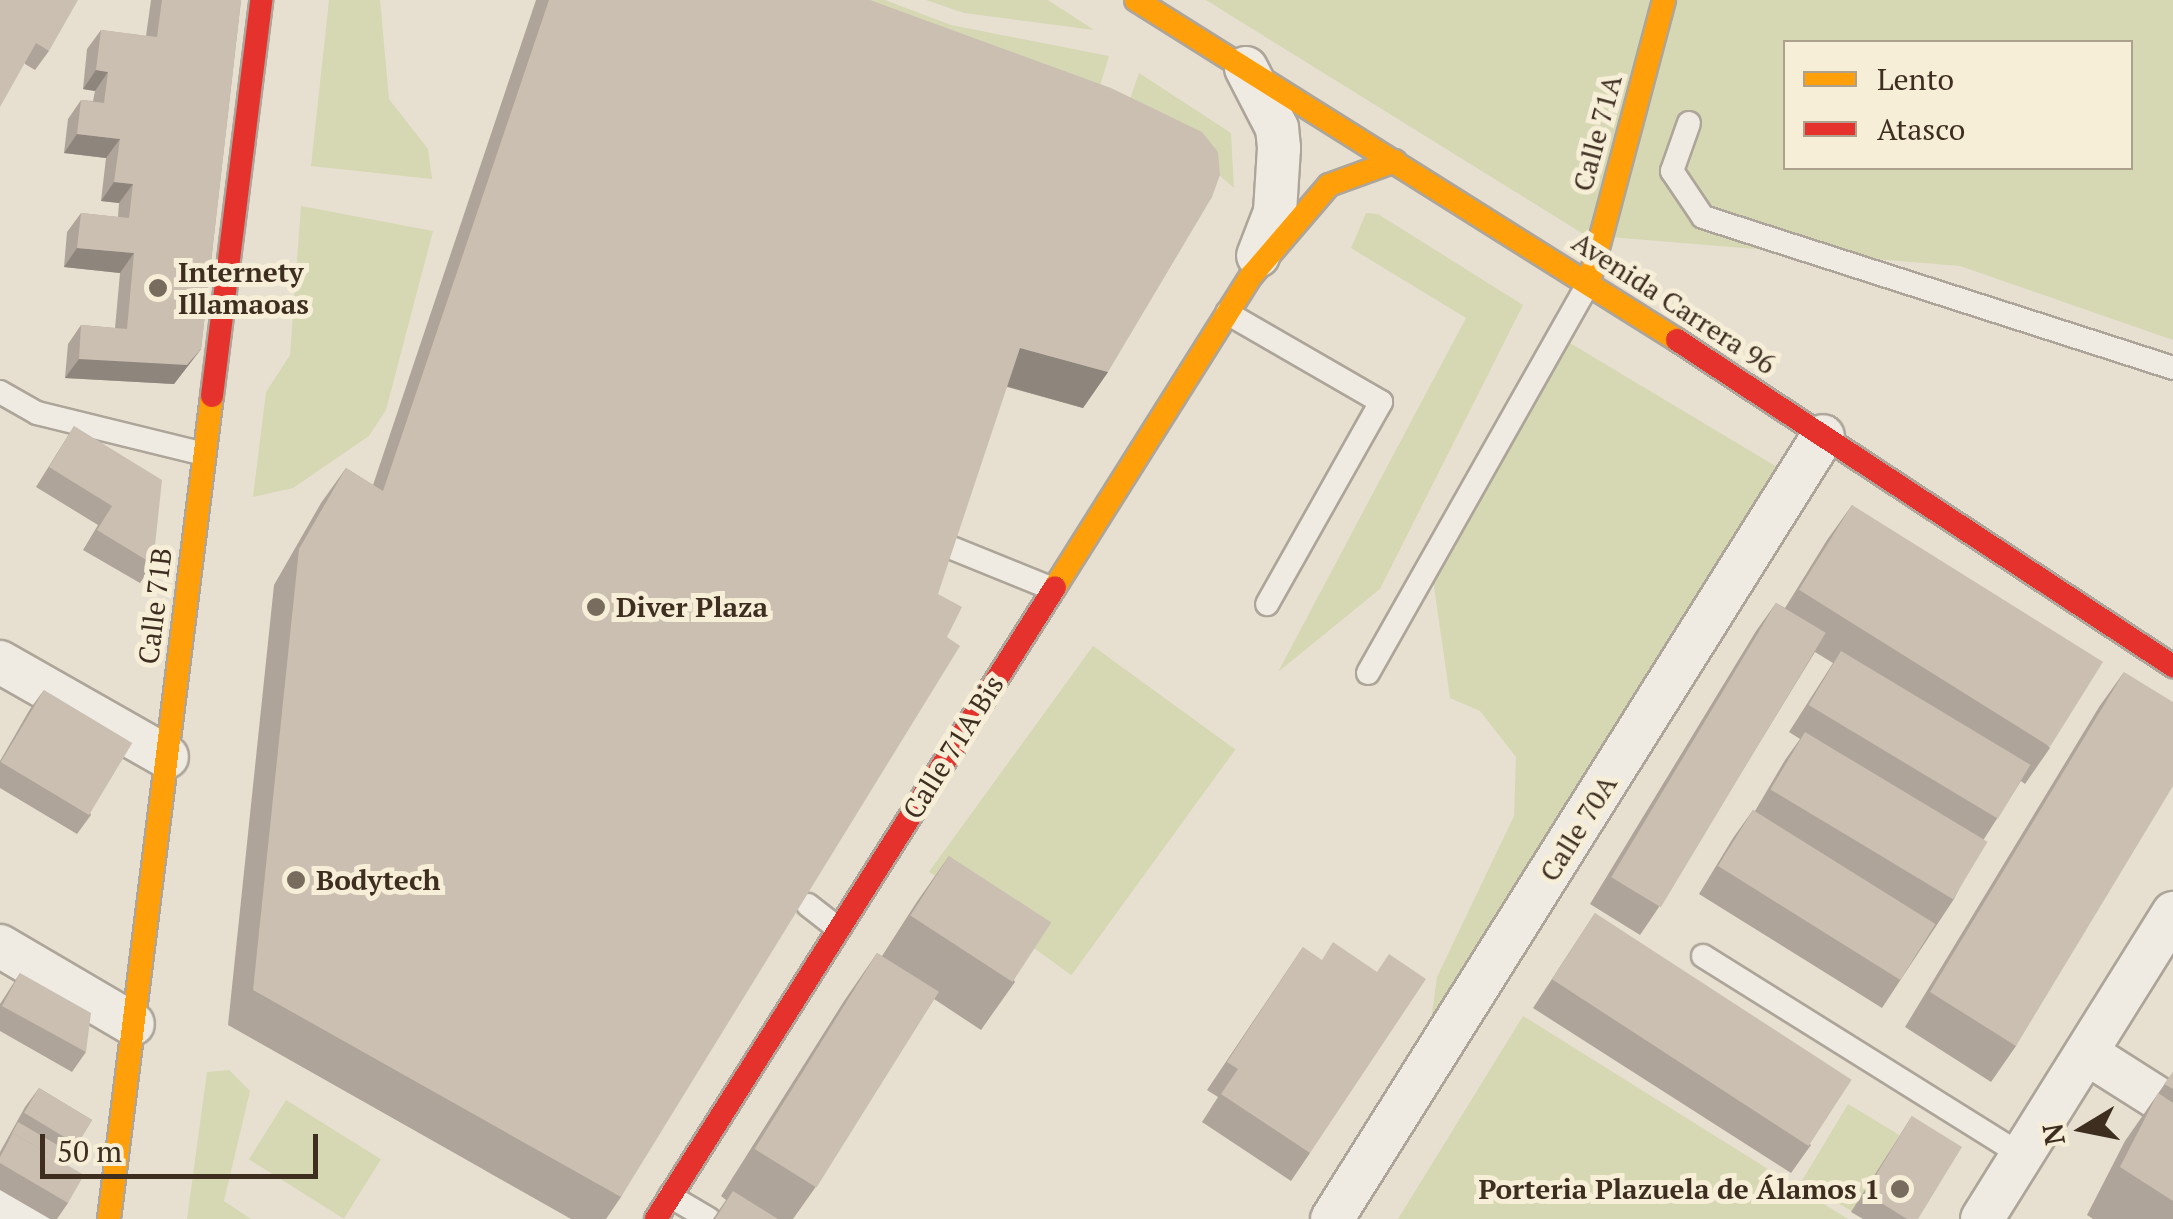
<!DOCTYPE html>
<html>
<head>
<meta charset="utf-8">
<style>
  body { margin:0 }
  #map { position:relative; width:2173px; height:1219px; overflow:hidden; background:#e7e0d1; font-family:"PT Serif",serif }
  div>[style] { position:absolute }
  .green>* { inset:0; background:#d6d7b3; transform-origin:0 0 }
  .roads { filter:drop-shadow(2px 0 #ada599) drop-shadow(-2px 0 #ada599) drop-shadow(0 2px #ada599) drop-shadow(0 -2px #ada599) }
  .lane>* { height:22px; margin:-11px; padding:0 11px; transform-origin:11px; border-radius:11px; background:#efebe3 }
  .street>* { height:42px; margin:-21px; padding:0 21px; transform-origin:21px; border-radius:21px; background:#efebe3 }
  .slow>* { height:22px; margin:-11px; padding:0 11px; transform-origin:11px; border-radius:11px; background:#ff9f0a }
  .jam>* { height:22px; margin:-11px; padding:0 11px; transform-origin:11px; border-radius:11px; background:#e5322d }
  .wall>* { inset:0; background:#afa499 }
  .shaded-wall>* { inset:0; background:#8e867d }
  .building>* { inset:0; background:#cbbfb2; transform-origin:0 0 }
  .dots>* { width:28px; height:28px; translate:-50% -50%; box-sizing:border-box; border:5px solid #f7eed8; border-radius:50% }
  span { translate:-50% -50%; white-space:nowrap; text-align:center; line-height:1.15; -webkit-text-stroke:10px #f7eed8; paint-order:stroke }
  .street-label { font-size:28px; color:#3d2e20 }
  .poi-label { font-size:28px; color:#3d2e20; font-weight:700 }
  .left { translate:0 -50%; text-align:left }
  .right { translate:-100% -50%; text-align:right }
  .legend { position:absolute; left:1783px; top:40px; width:350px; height:130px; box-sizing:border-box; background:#f7eed8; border:2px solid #ada18e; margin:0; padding:12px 18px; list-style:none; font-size:30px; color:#3d2e20 }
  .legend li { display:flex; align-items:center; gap:20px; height:50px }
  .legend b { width:50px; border:2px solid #ada18e }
  .north { position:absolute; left:2033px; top:1079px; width:100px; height:100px; -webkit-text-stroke:8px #f7eed8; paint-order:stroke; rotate:260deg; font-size:28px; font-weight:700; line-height:40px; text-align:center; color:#3d2e20 }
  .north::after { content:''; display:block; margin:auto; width:35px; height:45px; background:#3d2e20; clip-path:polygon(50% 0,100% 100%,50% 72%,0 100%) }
  .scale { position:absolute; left:40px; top:1134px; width:278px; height:45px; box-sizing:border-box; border:5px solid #3d2e20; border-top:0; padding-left:12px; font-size:30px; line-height:35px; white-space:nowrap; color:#3d2e20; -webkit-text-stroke:8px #f7eed8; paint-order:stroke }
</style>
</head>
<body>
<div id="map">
  <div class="green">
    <div style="clip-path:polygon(329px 0,380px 0,389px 99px,428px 149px,432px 179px,311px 166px)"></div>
    <div style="clip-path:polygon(770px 0,885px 0,951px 25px,1109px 56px,1094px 106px)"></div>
    <div style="clip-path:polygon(926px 0,1048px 0,1094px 30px,964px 13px)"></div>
    <div style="clip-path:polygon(evenodd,1206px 0,2173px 0,2173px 340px,1960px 266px,1585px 235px,1206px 0,1786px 42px,2130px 42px,2130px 168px,1786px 168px,1786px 42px)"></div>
    <div style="clip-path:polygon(1139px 73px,1231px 133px,1234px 188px,1205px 163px,1122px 122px)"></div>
    <div style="clip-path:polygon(301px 206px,433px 231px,386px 410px,369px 436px,293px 488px,253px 497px,266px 392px,290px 355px)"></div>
    <div style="clip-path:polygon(1366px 213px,1378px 214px,1523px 305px,1380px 589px,1278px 672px,1466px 318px,1351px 248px)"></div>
    <div style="clip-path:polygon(1570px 343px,1792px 476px,1428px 1041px,1437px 977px,1514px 816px,1516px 757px,1480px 711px,1450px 698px,1433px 580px)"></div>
    <div style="left:1093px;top:646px;width:176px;height:279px;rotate:36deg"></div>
    <div style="clip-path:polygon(1523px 1016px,1848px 1219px,1398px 1219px)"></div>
    <div style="clip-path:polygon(229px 1070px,250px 1091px,224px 1201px,251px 1219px,187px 1219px,207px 1072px)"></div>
    <div style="left:286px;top:1100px;width:112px;height:70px;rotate:32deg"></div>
    <div style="left:1848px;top:1104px;width:60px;height:90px;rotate:31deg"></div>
  </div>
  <div class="roads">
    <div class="lane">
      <div style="left:1689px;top:123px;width:51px;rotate:109.5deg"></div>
      <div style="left:1672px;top:171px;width:55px;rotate:56deg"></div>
      <div style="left:1703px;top:217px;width:494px;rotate:17.8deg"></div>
      <div style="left:1227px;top:313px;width:178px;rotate:30deg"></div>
      <div style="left:1381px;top:402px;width:232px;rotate:119.4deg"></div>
      <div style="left:0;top:392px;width:43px;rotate:29.6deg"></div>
      <div style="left:37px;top:413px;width:172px;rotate:13.8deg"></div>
      <div style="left:942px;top:544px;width:120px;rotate:22.1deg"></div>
      <div style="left:1368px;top:673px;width:449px;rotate:-60.5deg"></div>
      <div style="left:808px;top:905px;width:39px;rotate:38deg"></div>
      <div style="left:1703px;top:956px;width:376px;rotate:32deg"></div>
      <div style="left:670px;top:1196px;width:45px;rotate:30.5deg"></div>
    </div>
    <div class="street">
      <div style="left:1246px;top:68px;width:68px;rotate:62.7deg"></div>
      <div style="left:1277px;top:128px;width:20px;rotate:84deg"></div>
      <div style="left:1279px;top:148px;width:64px;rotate:93.6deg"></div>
      <div style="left:1275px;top:212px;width:47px;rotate:111.1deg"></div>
      <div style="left:0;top:662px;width:192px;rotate:29.6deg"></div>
      <div style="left:0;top:946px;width:154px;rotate:30.4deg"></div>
      <div style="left:2088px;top:1054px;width:101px;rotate:32.4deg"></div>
      <div style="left:0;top:1200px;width:37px;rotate:31deg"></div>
      <div style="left:1332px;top:1219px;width:924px;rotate:-57.91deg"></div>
      <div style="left:1982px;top:1219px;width:361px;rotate:-58deg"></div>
    </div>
    <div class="slow">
      <div style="left:1136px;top:0;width:639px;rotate:32.15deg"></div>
      <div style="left:1589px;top:282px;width:292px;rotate:-75.1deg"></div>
      <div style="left:1055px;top:587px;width:368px;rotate:-57.8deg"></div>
      <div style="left:1251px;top:276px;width:120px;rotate:-49.4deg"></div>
      <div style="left:1329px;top:185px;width:70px;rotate:-20deg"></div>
      <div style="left:109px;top:1219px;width:829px;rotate:-82.87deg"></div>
    </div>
    <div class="jam">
      <div style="left:1677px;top:340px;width:594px;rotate:33.32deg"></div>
      <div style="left:212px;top:396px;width:399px;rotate:-82.9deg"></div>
      <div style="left:656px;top:1219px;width:747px;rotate:-57.73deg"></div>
    </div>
  </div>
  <div class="wall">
    <div style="clip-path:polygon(0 0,49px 51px,35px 70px,25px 64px)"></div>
    <div style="clip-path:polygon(151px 0,241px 0,201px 349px,174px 384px,65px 378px,68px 344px,81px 325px,115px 328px,120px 273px,64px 267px,67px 232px,81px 213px,118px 217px,119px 203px,101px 201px,106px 158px,64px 153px,68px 119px,81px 100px,93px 101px,95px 91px,83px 89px,87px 49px,101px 30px,146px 36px)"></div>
    <div style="clip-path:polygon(536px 0,870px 0,1108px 372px,1083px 408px,1007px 387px,621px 1197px,606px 1219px,571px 1219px,228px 1025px,274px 585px,321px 503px,346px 468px,373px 485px)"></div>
    <div style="clip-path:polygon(74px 426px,153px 564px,140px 583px,83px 550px,98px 525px,36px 487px)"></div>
    <div style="clip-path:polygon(1852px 505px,2050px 748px,2025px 784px,2021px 781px,1984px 839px,1954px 899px,1882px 1008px,1699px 894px,1733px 838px,1753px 810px,1755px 811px,1785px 760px,1800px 739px,1789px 732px,1833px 663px,1815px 652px,1659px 907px,1640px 935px,1590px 904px,1756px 631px,1776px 603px,1785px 608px,1827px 540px)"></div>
    <div style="clip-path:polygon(2124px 672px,2016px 1046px,1991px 1082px,1905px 1027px,2099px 707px)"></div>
    <div style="clip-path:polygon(44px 690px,91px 815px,77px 834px,0 788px,0 761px,30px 709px)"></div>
    <div style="clip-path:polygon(949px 856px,1015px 982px,981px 1030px,934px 999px,815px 1188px,793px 1219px,713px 1219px,726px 1200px,721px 1196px,844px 1001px,877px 953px,882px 956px,916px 903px)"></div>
    <div style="clip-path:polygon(1595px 913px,1811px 1145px,1791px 1173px,1533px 1008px)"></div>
    <div style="clip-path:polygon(1303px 947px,1310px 1153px,1291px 1181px,1202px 1122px,1218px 1097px,1207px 1090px)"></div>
    <div style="clip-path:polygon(20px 973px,86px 1052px,72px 1072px,0 1031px,0 1004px)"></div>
    <div style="clip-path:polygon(2173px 1072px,2173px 1219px,2093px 1219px,2087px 1215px,2125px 1141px)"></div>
    <div style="clip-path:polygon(39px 1088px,92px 1120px,65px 1164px,68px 1203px,57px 1219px,50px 1219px,0 1190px,0 1152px,25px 1107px)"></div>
    <div style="clip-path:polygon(1912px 1116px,1918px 1219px,1863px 1219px,1851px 1212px)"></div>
  </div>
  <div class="shaded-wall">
    <div style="clip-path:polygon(96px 70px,108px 72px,95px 91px,83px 89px)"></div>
    <div style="clip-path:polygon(77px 134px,120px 139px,106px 158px,64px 153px)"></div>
    <div style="clip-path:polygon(114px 182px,133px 184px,119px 203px,101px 201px)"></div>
    <div style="clip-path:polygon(77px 248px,134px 253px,120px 273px,64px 267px)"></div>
    <div style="clip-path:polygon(1020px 348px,1108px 372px,1083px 408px,995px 383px)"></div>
    <div style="clip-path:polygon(201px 349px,174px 384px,65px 378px,79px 359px)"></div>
  </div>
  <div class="building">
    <div style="clip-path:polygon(0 0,78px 0,49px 51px,36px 43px,0 107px)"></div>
    <div style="clip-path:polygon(162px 0,241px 0,201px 349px,187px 365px,79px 359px,81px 325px,127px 329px,134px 253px,77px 248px,81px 213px,129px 218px,133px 184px,114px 182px,120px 139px,77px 134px,81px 100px,104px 103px,108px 72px,96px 70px,101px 30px,157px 37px)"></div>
    <div style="clip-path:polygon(549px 0,870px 0,1111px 88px,1202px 132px,1218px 152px,1220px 175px,1212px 197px,1108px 372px,1020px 348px,938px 594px,962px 607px,947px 637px,960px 646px,621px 1197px,253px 990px,299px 549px,346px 468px,383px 491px)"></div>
    <div style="clip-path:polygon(74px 426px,162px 480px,153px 564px,97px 530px,112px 506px,49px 467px)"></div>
    <div style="left:1852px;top:505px;width:296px;height:100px;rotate:32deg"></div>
    <div style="left:1776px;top:603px;width:58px;height:320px;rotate:31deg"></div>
    <div style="left:1841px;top:651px;width:221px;height:63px;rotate:31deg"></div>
    <div style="clip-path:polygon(2124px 672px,2173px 702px,2173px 786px,2016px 1046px,1930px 992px)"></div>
    <div style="left:44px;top:690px;width:103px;height:84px;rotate:31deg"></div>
    <div style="left:1805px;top:732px;width:213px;height:67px;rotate:31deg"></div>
    <div style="left:1753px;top:810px;width:215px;height:66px;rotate:32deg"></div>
    <div style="left:949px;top:856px;width:122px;height:71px;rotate:33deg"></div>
    <div style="left:1595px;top:913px;width:306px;height:79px;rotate:33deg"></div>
    <div style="clip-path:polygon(1333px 942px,1377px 972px,1389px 954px,1426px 979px,1310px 1153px,1221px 1094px,1238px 1069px,1227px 1062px,1303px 947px,1322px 960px)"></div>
    <div style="left:877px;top:953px;width:73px;height:231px;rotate:32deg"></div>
    <div style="clip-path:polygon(20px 973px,91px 1013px,86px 1052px,2px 1006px)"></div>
    <div style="clip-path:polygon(2173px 1072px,2173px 1089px,2164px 1084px)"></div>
    <div style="left:39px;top:1088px;width:62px;height:29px;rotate:31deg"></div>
    <div style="clip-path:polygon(2158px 1093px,2173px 1103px,2173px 1201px,2120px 1167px)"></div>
    <div style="clip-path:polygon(1912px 1116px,1962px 1147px,1918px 1219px,1907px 1219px,1865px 1193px)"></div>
    <div style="clip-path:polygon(18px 1122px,71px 1153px,65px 1164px,13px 1133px,7px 1143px)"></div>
    <div style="clip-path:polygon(13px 1133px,84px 1175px,68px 1203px,0 1163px,0 1157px)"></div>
    <div style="clip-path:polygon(733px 1191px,778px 1219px,715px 1219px)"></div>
  </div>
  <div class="dots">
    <div style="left:158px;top:288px;background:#786c5e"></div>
    <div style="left:596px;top:607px;background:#786c5e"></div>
    <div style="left:296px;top:880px;background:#786c5e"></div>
    <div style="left:1900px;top:1189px;background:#786c5e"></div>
  </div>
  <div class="street-label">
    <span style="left:1597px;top:133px;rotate:-75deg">Calle 71A</span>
    <span style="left:1674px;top:303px;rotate:33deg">Avenida Carrera 96</span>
    <span style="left:155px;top:606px;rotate:-83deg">Calle 71B</span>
    <span style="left:953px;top:747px;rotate:-58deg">Calle 71A Bis</span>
    <span style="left:1578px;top:828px;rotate:-58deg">Calle 70A</span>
  </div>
  <div class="poi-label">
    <span class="left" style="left:178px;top:288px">Internety<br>Illamaoas</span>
    <span class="left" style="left:616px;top:607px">Diver Plaza</span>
    <span class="left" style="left:316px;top:880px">Bodytech</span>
    <span class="right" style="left:1880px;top:1189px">Porteria Plazuela de Álamos 1</span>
  </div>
  <ul class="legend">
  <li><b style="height:12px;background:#ff9f0a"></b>Lento</li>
  <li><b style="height:12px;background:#e5322d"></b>Atasco</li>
  </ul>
  <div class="north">N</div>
  <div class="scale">50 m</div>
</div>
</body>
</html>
